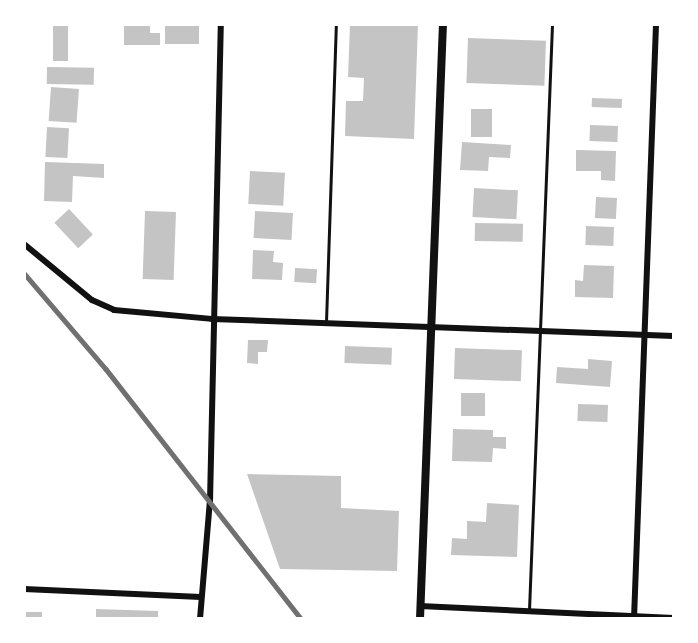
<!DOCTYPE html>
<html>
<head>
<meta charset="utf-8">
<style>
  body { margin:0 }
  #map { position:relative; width:698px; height:643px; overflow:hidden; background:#fff; font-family:"PT Sans Narrow",sans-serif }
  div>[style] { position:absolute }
  .building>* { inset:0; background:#c4c4c4; transform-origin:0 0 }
  .service>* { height:3px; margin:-1.5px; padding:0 1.5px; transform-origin:1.5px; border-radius:1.5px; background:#111 }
  .minor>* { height:6px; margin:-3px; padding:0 3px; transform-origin:3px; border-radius:3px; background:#111 }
  .tertiary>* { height:8px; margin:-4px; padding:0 4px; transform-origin:4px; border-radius:4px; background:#111 }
  .rail>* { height:4.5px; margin:-2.25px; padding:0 2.25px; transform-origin:2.25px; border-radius:2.25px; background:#707070 }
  span { translate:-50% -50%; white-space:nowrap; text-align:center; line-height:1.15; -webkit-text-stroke:4.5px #fff; paint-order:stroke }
  .frame { position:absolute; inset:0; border:26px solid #fff; pointer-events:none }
</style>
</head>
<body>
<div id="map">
  <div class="building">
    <div style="left:53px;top:24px;width:15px;height:37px"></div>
    <div style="clip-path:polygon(124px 24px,150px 24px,150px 33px,160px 33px,160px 45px,124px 45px)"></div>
    <div style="left:165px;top:24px;width:34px;height:20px"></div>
    <div style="clip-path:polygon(350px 24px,418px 24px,414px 139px,345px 136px,346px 101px,363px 101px,364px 78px,348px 77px)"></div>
    <div style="left:468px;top:38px;width:78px;height:45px;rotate:2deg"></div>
    <div style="left:47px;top:67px;width:47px;height:17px;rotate:1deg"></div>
    <div style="left:51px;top:87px;width:28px;height:34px;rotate:4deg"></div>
    <div style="left:592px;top:98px;width:30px;height:9px;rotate:2deg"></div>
    <div style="left:471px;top:109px;width:21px;height:28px"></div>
    <div style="left:590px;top:125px;width:28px;height:16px;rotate:2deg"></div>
    <div style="left:47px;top:127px;width:22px;height:30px;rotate:3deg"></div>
    <div style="clip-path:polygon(462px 142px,511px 145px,510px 158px,489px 157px,488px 171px,460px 170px)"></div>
    <div style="clip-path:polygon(576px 150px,616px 151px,615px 181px,601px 180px,601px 171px,576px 171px)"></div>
    <div style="clip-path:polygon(45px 162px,104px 164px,104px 178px,73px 176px,72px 202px,44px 201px)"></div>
    <div style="left:250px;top:171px;width:35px;height:33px;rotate:3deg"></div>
    <div style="left:474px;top:188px;width:44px;height:29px;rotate:3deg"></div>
    <div style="left:596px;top:197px;width:21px;height:21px;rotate:3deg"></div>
    <div style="left:69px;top:209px;width:35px;height:20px;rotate:47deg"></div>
    <div style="left:145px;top:211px;width:31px;height:68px;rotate:2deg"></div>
    <div style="left:255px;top:211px;width:38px;height:27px;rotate:3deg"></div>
    <div style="left:475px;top:223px;width:48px;height:18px;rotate:1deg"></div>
    <div style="left:586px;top:226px;width:28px;height:19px;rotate:2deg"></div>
    <div style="clip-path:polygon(253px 250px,274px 251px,273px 262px,283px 263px,282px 280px,252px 279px)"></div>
    <div style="clip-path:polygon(584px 265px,614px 266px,613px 298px,575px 297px,575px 280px,583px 281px)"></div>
    <div style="left:295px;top:268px;width:22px;height:14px;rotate:3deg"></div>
    <div style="clip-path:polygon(248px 340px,268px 340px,267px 352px,258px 352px,258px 364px,247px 363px)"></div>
    <div style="left:345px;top:346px;width:47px;height:17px;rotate:2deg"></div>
    <div style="left:455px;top:348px;width:67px;height:31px;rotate:2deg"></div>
    <div style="clip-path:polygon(588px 359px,612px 361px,610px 387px,556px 383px,557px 367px,588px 369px)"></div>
    <div style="left:461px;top:393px;width:24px;height:23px"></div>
    <div style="left:578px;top:404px;width:30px;height:17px;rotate:2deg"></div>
    <div style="clip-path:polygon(453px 429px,493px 430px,493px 437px,506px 437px,506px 449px,493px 448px,492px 462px,452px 461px)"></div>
    <div style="clip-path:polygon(247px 474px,341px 476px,341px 508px,399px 511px,397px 571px,280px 569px)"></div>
    <div style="clip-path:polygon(487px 503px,519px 505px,517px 557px,451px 555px,452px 538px,467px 539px,467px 521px,486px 522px)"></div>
    <div style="clip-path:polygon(96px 609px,158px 611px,158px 619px,96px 619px)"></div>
    <div style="left:24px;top:612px;width:18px;height:7px"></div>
  </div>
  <div class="service">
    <div style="left:326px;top:322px;width:298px;rotate:-88.1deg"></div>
    <div style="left:529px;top:610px;width:586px;rotate:-87.75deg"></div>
  </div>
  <div class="minor">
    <div style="left:24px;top:244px;width:88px;rotate:39.5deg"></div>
    <div style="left:92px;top:300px;width:24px;rotate:24deg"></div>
    <div style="left:114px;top:310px;width:98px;rotate:5.2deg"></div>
    <div style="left:212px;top:319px;width:462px;rotate:2.1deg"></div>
    <div style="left:24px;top:589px;width:177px;rotate:2.6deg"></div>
    <div style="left:420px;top:606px;width:254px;rotate:2.7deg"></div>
    <div style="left:200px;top:619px;width:118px;rotate:-85.2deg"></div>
    <div style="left:210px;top:501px;width:477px;rotate:-88.7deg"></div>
    <div style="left:634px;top:619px;width:595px;rotate:-87.88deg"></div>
  </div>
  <div class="tertiary">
    <div style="left:420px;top:619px;width:595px;rotate:-87.79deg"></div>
  </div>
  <div class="rail">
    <div style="left:24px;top:273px;width:126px;rotate:49.5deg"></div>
    <div style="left:106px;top:369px;width:317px;rotate:52deg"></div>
  </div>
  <div class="frame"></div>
</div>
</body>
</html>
